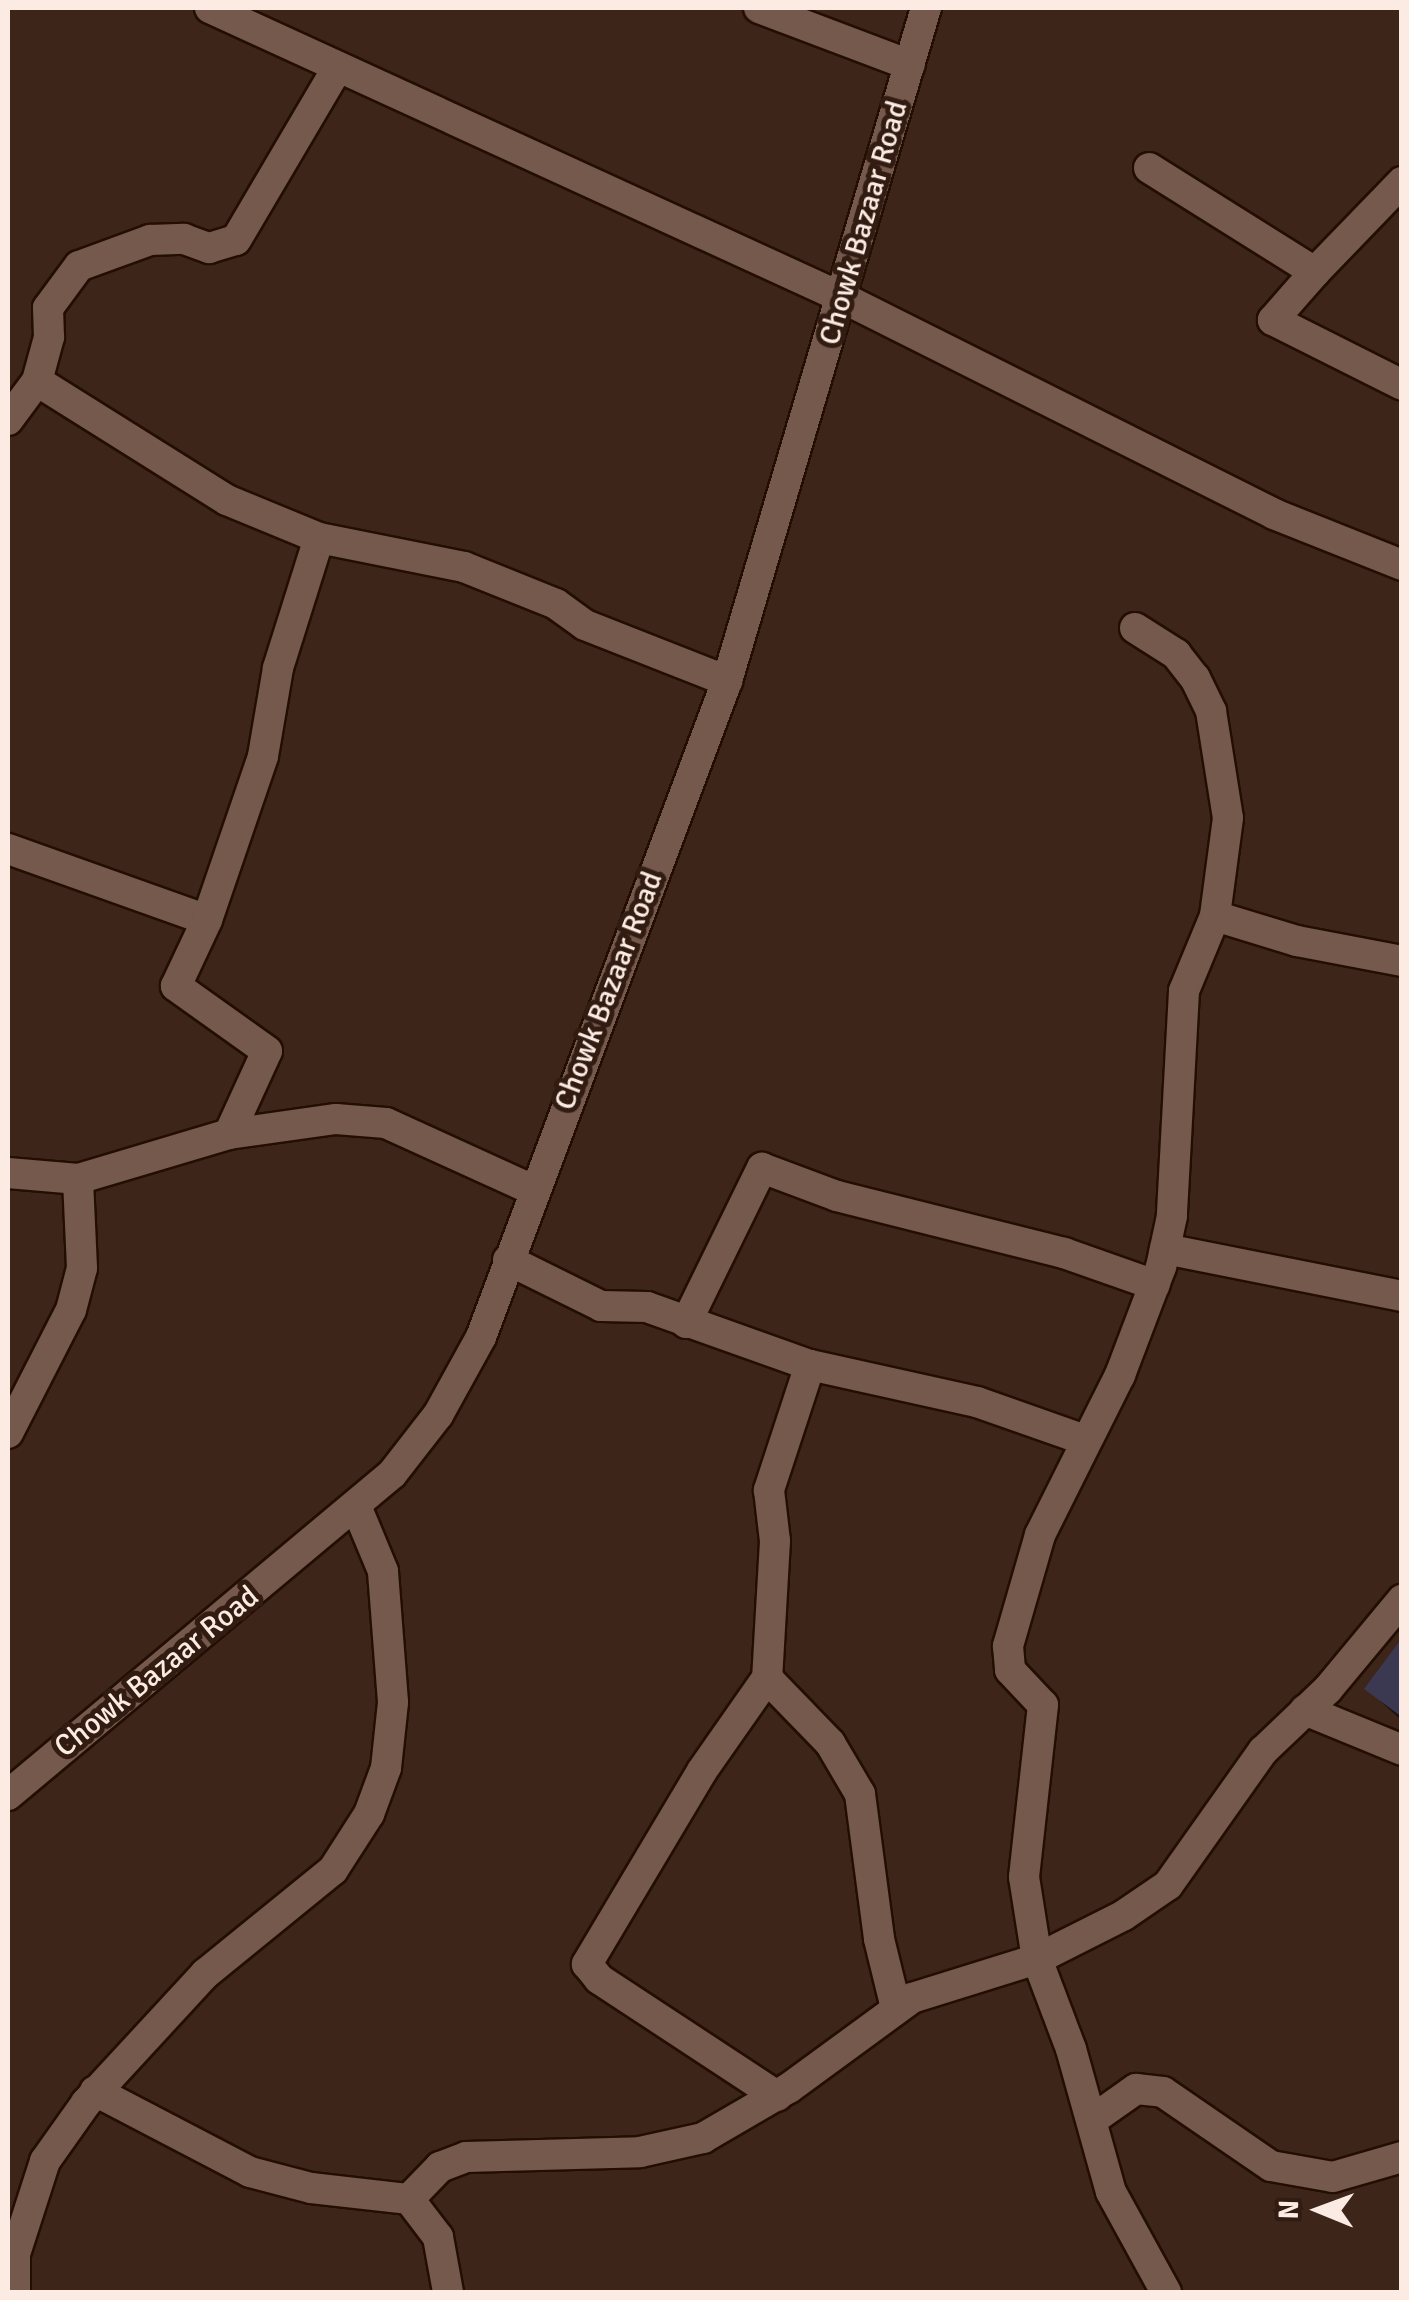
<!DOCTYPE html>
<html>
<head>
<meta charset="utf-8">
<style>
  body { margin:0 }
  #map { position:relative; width:1409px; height:2300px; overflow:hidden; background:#3d251a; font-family:Signika,sans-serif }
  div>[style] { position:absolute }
  .shadow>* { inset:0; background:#0007 }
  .building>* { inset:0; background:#3b3951 }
  .roads { filter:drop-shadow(2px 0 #230e04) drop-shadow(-2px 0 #230e04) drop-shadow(0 2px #230e04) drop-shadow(0 -2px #230e04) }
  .street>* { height:30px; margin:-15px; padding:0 15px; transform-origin:15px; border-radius:15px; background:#74594c }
  .secondary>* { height:30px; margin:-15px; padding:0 15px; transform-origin:15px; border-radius:15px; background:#74594c }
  span { translate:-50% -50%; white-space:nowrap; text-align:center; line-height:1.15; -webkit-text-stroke:10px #321c11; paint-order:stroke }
  .street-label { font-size:30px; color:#fbebe3 }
  .frame { position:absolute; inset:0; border:10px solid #fbebe3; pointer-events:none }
  .north { position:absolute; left:1269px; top:2160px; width:100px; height:100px; -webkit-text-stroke:8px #321c11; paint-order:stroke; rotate:271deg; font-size:28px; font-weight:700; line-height:40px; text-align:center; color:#fbebe3 }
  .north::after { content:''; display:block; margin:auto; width:35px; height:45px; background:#fbebe3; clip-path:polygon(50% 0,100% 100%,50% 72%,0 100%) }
</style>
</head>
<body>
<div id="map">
  <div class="shadow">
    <div style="clip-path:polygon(1402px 1642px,1402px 1721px,1367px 1689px)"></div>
  </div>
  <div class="building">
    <div style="clip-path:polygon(1402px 1638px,1402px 1717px,1364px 1689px)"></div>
  </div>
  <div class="roads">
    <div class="street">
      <div style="left:759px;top:8px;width:161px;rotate:20.7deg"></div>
      <div style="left:1149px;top:168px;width:196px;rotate:32.1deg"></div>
      <div style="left:1315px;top:272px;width:64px;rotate:131.2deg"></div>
      <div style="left:1273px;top:320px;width:144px;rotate:26.7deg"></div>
      <div style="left:1315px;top:272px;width:125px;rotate:-46deg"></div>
      <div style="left:37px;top:381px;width:224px;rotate:32.1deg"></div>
      <div style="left:227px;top:500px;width:100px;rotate:22.4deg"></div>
      <div style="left:8px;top:420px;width:49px;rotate:-53.4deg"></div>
      <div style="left:37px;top:381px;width:46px;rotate:-74.7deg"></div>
      <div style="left:49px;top:337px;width:29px;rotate:-92deg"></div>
      <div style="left:48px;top:308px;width:52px;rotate:-53.6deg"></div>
      <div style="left:79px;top:266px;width:76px;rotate:-20.1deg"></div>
      <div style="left:150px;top:240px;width:34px;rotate:-2deg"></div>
      <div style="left:184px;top:239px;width:27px;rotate:20deg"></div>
      <div style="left:209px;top:248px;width:28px;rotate:-17deg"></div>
      <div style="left:236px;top:240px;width:201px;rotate:-59.5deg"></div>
      <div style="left:1135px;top:628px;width:49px;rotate:32.4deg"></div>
      <div style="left:1176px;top:654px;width:31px;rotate:52deg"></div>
      <div style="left:1195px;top:678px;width:37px;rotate:64deg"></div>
      <div style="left:1211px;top:711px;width:108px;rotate:81deg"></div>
      <div style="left:1228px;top:818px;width:99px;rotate:97.6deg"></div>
      <div style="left:1215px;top:916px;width:81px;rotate:112.5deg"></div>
      <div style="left:1184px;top:991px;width:225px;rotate:93.1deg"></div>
      <div style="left:1172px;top:1216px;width:52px;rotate:102.2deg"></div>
      <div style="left:1161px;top:1267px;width:116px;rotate:110.8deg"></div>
      <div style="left:1120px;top:1375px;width:179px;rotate:116.6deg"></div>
      <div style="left:1040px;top:1535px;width:116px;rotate:106.1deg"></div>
      <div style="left:1008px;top:1646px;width:24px;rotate:85deg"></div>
      <div style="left:1010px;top:1670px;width:48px;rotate:46.7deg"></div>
      <div style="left:1043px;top:1705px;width:173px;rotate:96.3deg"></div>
      <div style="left:1024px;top:1877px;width:83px;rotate:81deg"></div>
      <div style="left:1037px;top:1959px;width:96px;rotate:69.3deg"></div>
      <div style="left:1071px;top:2049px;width:148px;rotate:74.4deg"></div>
      <div style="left:1111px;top:2192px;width:114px;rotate:61.2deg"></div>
      <div style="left:8px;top:849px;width:211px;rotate:19.6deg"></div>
      <div style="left:1215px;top:916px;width:86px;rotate:17deg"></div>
      <div style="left:1297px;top:941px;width:107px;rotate:10.8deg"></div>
      <div style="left:229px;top:1134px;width:91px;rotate:-65.4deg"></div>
      <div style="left:267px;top:1051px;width:112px;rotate:-144.5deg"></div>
      <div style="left:176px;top:986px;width:73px;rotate:-64.8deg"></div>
      <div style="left:207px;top:920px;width:173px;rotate:-71.1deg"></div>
      <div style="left:263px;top:756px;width:89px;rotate:-80.3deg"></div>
      <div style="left:278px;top:668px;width:136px;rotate:-72.5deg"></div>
      <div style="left:319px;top:538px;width:148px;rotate:11.3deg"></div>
      <div style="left:464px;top:567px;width:99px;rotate:21.9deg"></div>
      <div style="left:556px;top:604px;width:36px;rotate:36deg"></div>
      <div style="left:585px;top:625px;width:153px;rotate:21.5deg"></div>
      <div style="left:8px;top:1173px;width:70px;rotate:4.9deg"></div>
      <div style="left:1165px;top:1249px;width:242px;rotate:11.2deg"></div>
      <div style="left:508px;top:1260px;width:104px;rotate:26.3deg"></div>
      <div style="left:601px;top:1306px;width:46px;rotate:1.2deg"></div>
      <div style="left:647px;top:1307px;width:173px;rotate:19.6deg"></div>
      <div style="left:810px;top:1365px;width:132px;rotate:108.2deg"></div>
      <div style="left:769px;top:1490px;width:51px;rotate:83.3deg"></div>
      <div style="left:775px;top:1541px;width:137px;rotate:93.3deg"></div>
      <div style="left:767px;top:1678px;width:91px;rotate:45.9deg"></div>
      <div style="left:830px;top:1743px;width:59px;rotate:59.5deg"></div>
      <div style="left:860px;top:1794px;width:146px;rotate:82.5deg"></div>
      <div style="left:879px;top:1939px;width:71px;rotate:76.2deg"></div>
      <div style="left:686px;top:1323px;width:173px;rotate:-63.9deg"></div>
      <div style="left:762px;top:1168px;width:80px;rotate:20.5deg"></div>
      <div style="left:837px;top:1196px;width:234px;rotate:14.1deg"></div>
      <div style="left:1064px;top:1253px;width:96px;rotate:19.4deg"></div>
      <div style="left:810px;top:1365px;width:171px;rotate:12.5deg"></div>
      <div style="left:977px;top:1402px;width:114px;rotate:19.4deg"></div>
      <div style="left:8px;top:1433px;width:138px;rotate:-62.9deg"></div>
      <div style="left:71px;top:1310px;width:43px;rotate:-75.3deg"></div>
      <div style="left:82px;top:1268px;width:89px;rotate:-92.6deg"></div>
      <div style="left:78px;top:1179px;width:158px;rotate:-16.6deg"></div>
      <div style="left:229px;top:1134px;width:108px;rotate:-8deg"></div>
      <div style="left:336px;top:1119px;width:50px;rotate:4.6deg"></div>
      <div style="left:386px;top:1123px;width:162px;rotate:24.5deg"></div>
      <div style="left:767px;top:1678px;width:113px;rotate:125deg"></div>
      <div style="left:702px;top:1771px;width:225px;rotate:120.8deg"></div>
      <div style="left:587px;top:1964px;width:19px;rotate:51deg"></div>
      <div style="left:599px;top:1979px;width:213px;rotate:33.3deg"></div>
      <div style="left:1305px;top:1710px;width:105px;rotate:22.4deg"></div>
      <div style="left:95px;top:2091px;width:175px;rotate:27.6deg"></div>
      <div style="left:250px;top:2172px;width:63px;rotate:14.7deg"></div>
      <div style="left:311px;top:2188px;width:99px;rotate:6.4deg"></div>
      <div style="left:409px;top:2199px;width:48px;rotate:52.7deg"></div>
      <div style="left:438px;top:2237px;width:56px;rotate:79.7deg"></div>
      <div style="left:1092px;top:2120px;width:54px;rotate:-35.2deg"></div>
      <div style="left:1136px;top:2089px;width:27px;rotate:6deg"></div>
      <div style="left:1163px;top:2092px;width:131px;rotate:34.4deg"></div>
      <div style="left:1271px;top:2166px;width:63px;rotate:10.1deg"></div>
      <div style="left:1333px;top:2177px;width:72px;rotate:-16.2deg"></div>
      <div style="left:409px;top:2199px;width:45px;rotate:-45.9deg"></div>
      <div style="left:440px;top:2167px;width:28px;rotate:-21deg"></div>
      <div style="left:466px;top:2157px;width:174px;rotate:-1.6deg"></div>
      <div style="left:640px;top:2152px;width:65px;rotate:-12.5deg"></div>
      <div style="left:703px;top:2138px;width:99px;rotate:-30.2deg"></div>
      <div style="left:789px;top:2088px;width:152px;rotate:-36.2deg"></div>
      <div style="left:912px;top:1998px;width:131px;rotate:-17.3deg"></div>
      <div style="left:1037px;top:1959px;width:97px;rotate:-26.8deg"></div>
      <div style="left:1124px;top:1915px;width:53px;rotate:-34.3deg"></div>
      <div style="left:1168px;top:1885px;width:164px;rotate:-54.7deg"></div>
      <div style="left:1263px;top:1751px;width:90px;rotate:-43.6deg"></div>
      <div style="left:1328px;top:1689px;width:116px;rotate:-50.3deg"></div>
      <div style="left:15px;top:2292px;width:38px;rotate:-90deg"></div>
      <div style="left:15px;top:2254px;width:98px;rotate:-72.1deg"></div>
      <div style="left:45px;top:2161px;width:71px;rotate:-54.7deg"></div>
      <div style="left:86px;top:2103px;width:176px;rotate:-47.3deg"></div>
      <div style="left:205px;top:1974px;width:165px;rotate:-39.1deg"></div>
      <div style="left:333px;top:1870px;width:67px;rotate:-57.3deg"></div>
      <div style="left:369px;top:1814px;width:49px;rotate:-69.7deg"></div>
      <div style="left:386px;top:1768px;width:66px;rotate:-83.9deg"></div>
      <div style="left:393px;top:1702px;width:131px;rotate:-94.4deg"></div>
      <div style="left:383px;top:1571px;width:70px;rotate:-112.6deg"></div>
    </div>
    <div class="secondary">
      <div style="left:210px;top:8px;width:696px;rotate:24.61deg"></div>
      <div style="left:843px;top:298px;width:482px;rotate:26.6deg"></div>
      <div style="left:1274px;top:514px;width:138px;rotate:21.7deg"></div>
      <div style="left:8px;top:1795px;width:500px;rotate:-39.89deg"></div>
      <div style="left:392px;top:1474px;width:75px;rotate:-52.1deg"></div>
      <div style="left:438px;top:1415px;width:89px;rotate:-61.1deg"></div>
      <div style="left:481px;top:1337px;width:701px;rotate:-69.44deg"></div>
      <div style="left:727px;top:681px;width:702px;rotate:-73.53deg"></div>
    </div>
  </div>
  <div class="street-label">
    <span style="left:864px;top:223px;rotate:-74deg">Chowk Bazaar Road</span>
    <span style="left:609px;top:991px;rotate:-69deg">Chowk Bazaar Road</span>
    <span style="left:157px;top:1672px;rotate:-39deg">Chowk Bazaar Road</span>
  </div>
  <div class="frame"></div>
  <div class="north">N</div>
</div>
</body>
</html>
